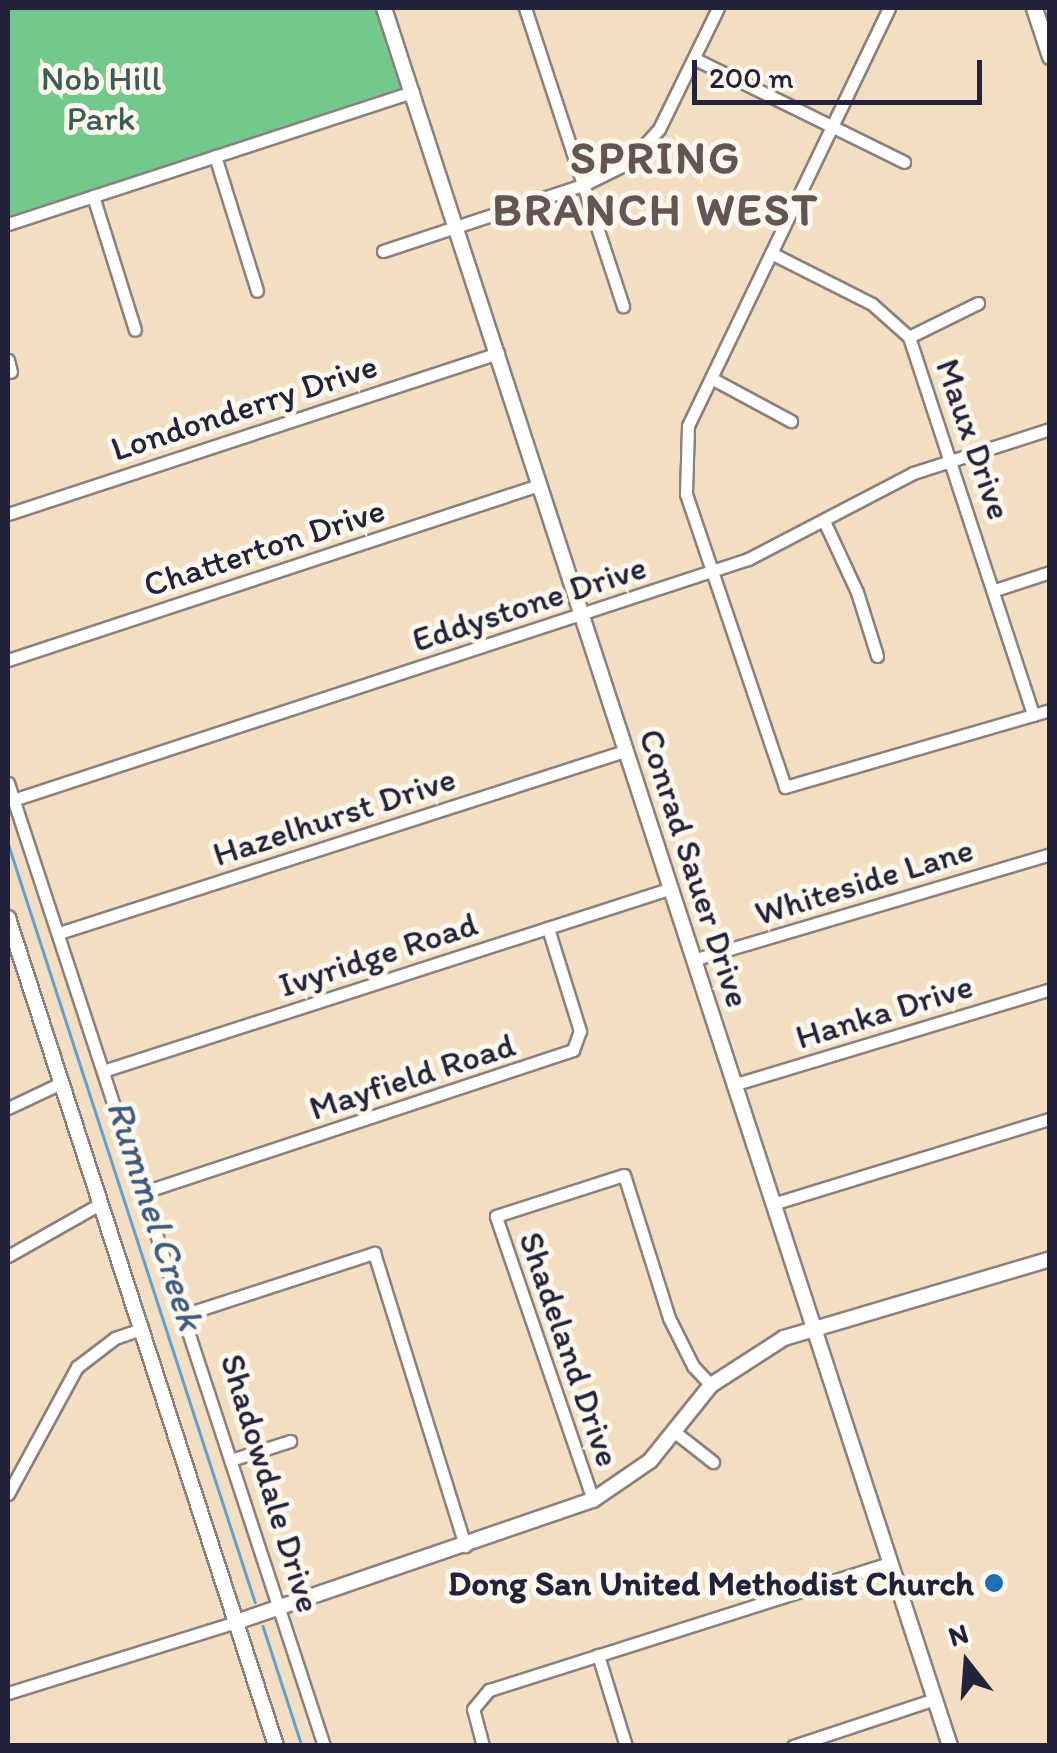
<!DOCTYPE html>
<html>
<head>
<meta charset="utf-8">
<style>
  body { margin:0 }
  #map { position:relative; width:1057px; height:1753px; overflow:hidden; background:#f3dec2; font-family:Itim,sans-serif }
  div>[style] { position:absolute }
  .green>* { inset:0; background:#73c88c }
  .stream>* { height:2.5px; margin:-1.25px; padding:0 1.25px; transform-origin:1.25px; border-radius:1.25px; background:#60a1d3 }
  .roads { filter:drop-shadow(2px 0 #8a807e) drop-shadow(-2px 0 #8a807e) drop-shadow(0 2px #8a807e) drop-shadow(0 -2px #8a807e) }
  .minor>* { height:11px; margin:-5.5px; padding:0 5.5px; transform-origin:5.5px; border-radius:5.5px; background:#fff }
  .tertiary>* { height:14px; margin:-7px; padding:0 7px; transform-origin:7px; border-radius:7px; background:#fff }
  .secondary>* { height:15px; margin:-7.5px; padding:0 7.5px; transform-origin:7.5px; border-radius:7.5px; background:#fff }
  .dots>* { width:28px; height:28px; translate:-50% -50%; box-sizing:border-box; border:5px solid #fbf7ec; border-radius:50% }
  span { translate:-50% -50%; white-space:nowrap; text-align:center; line-height:1.15; -webkit-text-stroke:10px #fbf7ec; paint-order:stroke }
  .park-label { font-size:35px; color:#3e5c57 }
  .street-label { font-size:35px; color:#22223b }
  .poi-label { font-size:35px; color:#22223b; font-weight:700 }
  .right { translate:-100% -50%; text-align:right }
  .water-label { font-size:38px; color:#3e5b7f; font-style:italic }
  .district-label { font-size:45px; color:#645453; font-weight:700; letter-spacing:2.5px }
  .frame { position:absolute; inset:0; border:10px solid #22223b; pointer-events:none }
  .north { position:absolute; left:917px; top:1613px; width:100px; height:100px; -webkit-text-stroke:8px #fbf7ec; paint-order:stroke; rotate:343deg; font-size:28px; font-weight:700; line-height:40px; text-align:center; color:#22223b }
  .north::after { content:''; display:block; margin:auto; width:35px; height:45px; background:#22223b; clip-path:polygon(50% 0,100% 100%,50% 72%,0 100%) }
  .scale { position:absolute; left:692px; top:60px; width:290px; height:45px; box-sizing:border-box; border:5px solid #22223b; border-top:0; padding-left:12px; font-size:30px; line-height:35px; white-space:nowrap; color:#22223b; -webkit-text-stroke:8px #fbf7ec; paint-order:stroke }
</style>
</head>
<body>
<div id="map">
  <div class="green">
    <div style="clip-path:polygon(8px 8px,384px 8px,413px 92px,8px 224px)"></div>
  </div>
  <div class="stream">
    <div style="left:8px;top:843px;width:798px;rotate:71.97deg"></div>
    <div style="left:263px;top:1626px;width:126px;rotate:72deg"></div>
  </div>
  <div class="roads">
    <div class="minor">
      <div style="left:525px;top:8px;width:314px;rotate:71.8deg"></div>
      <div style="left:889px;top:8px;width:464px;rotate:115.7deg"></div>
      <div style="left:688px;top:426px;width:68px;rotate:91.7deg"></div>
      <div style="left:686px;top:494px;width:309px;rotate:71.3deg"></div>
      <div style="left:785px;top:787px;width:276px;rotate:-16.2deg"></div>
      <div style="left:695px;top:59px;width:233px;rotate:26.2deg"></div>
      <div style="left:215px;top:156px;width:141px;rotate:72.7deg"></div>
      <div style="left:93px;top:196px;width:140px;rotate:72.6deg"></div>
      <div style="left:8px;top:224px;width:426px;rotate:-18.1deg"></div>
      <div style="left:383px;top:251px;width:211px;rotate:-18.3deg"></div>
      <div style="left:583px;top:185px;width:50px;rotate:-26.1deg"></div>
      <div style="left:628px;top:163px;width:46px;rotate:-47.6deg"></div>
      <div style="left:659px;top:129px;width:135px;rotate:-64deg"></div>
      <div style="left:771px;top:253px;width:113px;rotate:26.8deg"></div>
      <div style="left:872px;top:304px;width:50px;rotate:41.7deg"></div>
      <div style="left:909px;top:337px;width:398px;rotate:71.8deg"></div>
      <div style="left:909px;top:337px;width:77px;rotate:-26.2deg"></div>
      <div style="left:8px;top:360px;width:12px;rotate:76deg"></div>
      <div style="left:711px;top:378px;width:91px;rotate:28.3deg"></div>
      <div style="left:8px;top:514px;width:516px;rotate:-18.19deg"></div>
      <div style="left:824px;top:521px;width:78px;rotate:65.1deg"></div>
      <div style="left:857px;top:592px;width:67px;rotate:72.6deg"></div>
      <div style="left:995px;top:590px;width:58px;rotate:-18.1deg"></div>
      <div style="left:8px;top:660px;width:559px;rotate:-18.24deg"></div>
      <div style="left:8px;top:783px;width:1014px;rotate:71.83deg"></div>
      <div style="left:13px;top:800px;width:774px;rotate:-18.15deg"></div>
      <div style="left:748px;top:559px;width:186px;rotate:-27.5deg"></div>
      <div style="left:913px;top:473px;width:144px;rotate:-17.8deg"></div>
      <div style="left:59px;top:933px;width:595px;rotate:-17.83deg"></div>
      <div style="left:693px;top:960px;width:372px;rotate:-16.5deg"></div>
      <div style="left:103px;top:1071px;width:595px;rotate:-17.83deg"></div>
      <div style="left:733px;top:1085px;width:331px;rotate:-16.8deg"></div>
      <div style="left:8px;top:1108px;width:59px;rotate:-25.3deg"></div>
      <div style="left:144px;top:1192px;width:452px;rotate:-18.3deg"></div>
      <div style="left:573px;top:1050px;width:20px;rotate:-70deg"></div>
      <div style="left:580px;top:1031px;width:108px;rotate:-107.3deg"></div>
      <div style="left:773px;top:1204px;width:290px;rotate:-17.1deg"></div>
      <div style="left:8px;top:1256px;width:106px;rotate:-29.5deg"></div>
      <div style="left:186px;top:1314px;width:198px;rotate:-18deg"></div>
      <div style="left:374px;top:1253px;width:307px;rotate:72.7deg"></div>
      <div style="left:676px;top:1433px;width:47px;rotate:38.1deg"></div>
      <div style="left:234px;top:1459px;width:59px;rotate:-17.8deg"></div>
      <div style="left:8px;top:1494px;width:145px;rotate:-61.5deg"></div>
      <div style="left:77px;top:1367px;width:48px;rotate:-37.3deg"></div>
      <div style="left:115px;top:1338px;width:28px;rotate:-19deg"></div>
      <div style="left:593px;top:1500px;width:300px;rotate:-108.9deg"></div>
      <div style="left:496px;top:1216px;width:134px;rotate:-17.8deg"></div>
      <div style="left:624px;top:1175px;width:150px;rotate:72.5deg"></div>
      <div style="left:669px;top:1318px;width:54px;rotate:63.4deg"></div>
      <div style="left:693px;top:1366px;width:26px;rotate:47deg"></div>
      <div style="left:598px;top:1655px;width:95px;rotate:72.9deg"></div>
      <div style="left:8px;top:1693px;width:239px;rotate:-17.3deg"></div>
      <div style="left:483px;top:1746px;width:38px;rotate:-105deg"></div>
      <div style="left:473px;top:1709px;width:25px;rotate:-50deg"></div>
      <div style="left:489px;top:1690px;width:421px;rotate:-17.6deg"></div>
      <div style="left:793px;top:1746px;width:150px;rotate:-18.3deg"></div>
    </div>
    <div class="tertiary">
      <div style="left:384px;top:8px;width:1828px;rotate:71.96deg"></div>
      <div style="left:8px;top:918px;width:870px;rotate:72.06deg"></div>
      <div style="left:236px;top:1622px;width:377px;rotate:-18.9deg"></div>
      <div style="left:593px;top:1500px;width:69px;rotate:-34.4deg"></div>
      <div style="left:650px;top:1461px;width:97px;rotate:-51.2deg"></div>
      <div style="left:711px;top:1385px;width:87px;rotate:-32.8deg"></div>
      <div style="left:784px;top:1338px;width:277px;rotate:-16.5deg"></div>
    </div>
    <div class="secondary">
      <div style="left:1034px;top:8px;width:51px;rotate:71.6deg"></div>
    </div>
  </div>
  <div class="dots">
    <div style="left:994px;top:1583px;background:#1f6fb2"></div>
  </div>
  <div class="park-label">
    <span style="left:101px;top:98px">Nob Hill<br>Park</span>
  </div>
  <div class="street-label">
    <span style="left:244px;top:407px;rotate:-18deg">Londonderry Drive</span>
    <span style="left:974px;top:439px;rotate:71deg">Maux Drive</span>
    <span style="left:264px;top:547px;rotate:-18deg">Chatterton Drive</span>
    <span style="left:529px;top:603px;rotate:-18deg">Eddystone Drive</span>
    <span style="left:334px;top:816px;rotate:-18deg">Hazelhurst Drive</span>
    <span style="left:695px;top:868px;rotate:72deg">Conrad Sauer Drive</span>
    <span style="left:864px;top:881px;rotate:-17deg">Whiteside Lane</span>
    <span style="left:378px;top:954px;rotate:-18deg">Ivyridge Road</span>
    <span style="left:884px;top:1011px;rotate:-17deg">Hanka Drive</span>
    <span style="left:412px;top:1076px;rotate:-18deg">Mayfield Road</span>
    <span style="left:570px;top:1349px;rotate:71deg">Shadeland Drive</span>
    <span style="left:271px;top:1483px;rotate:73deg">Shadowdale Drive</span>
  </div>
  <div class="poi-label">
    <span class="right" style="left:974px;top:1583px">Dong San United Methodist Church</span>
  </div>
  <div class="water-label">
    <span style="left:155px;top:1215px;rotate:72deg">Rummel Creek</span>
  </div>
  <div class="district-label">
    <span style="left:656px;top:184px">SPRING<br>BRANCH WEST</span>
  </div>
  <div class="frame"></div>
  <div class="north">N</div>
  <div class="scale">200 m</div>
</div>
</body>
</html>
